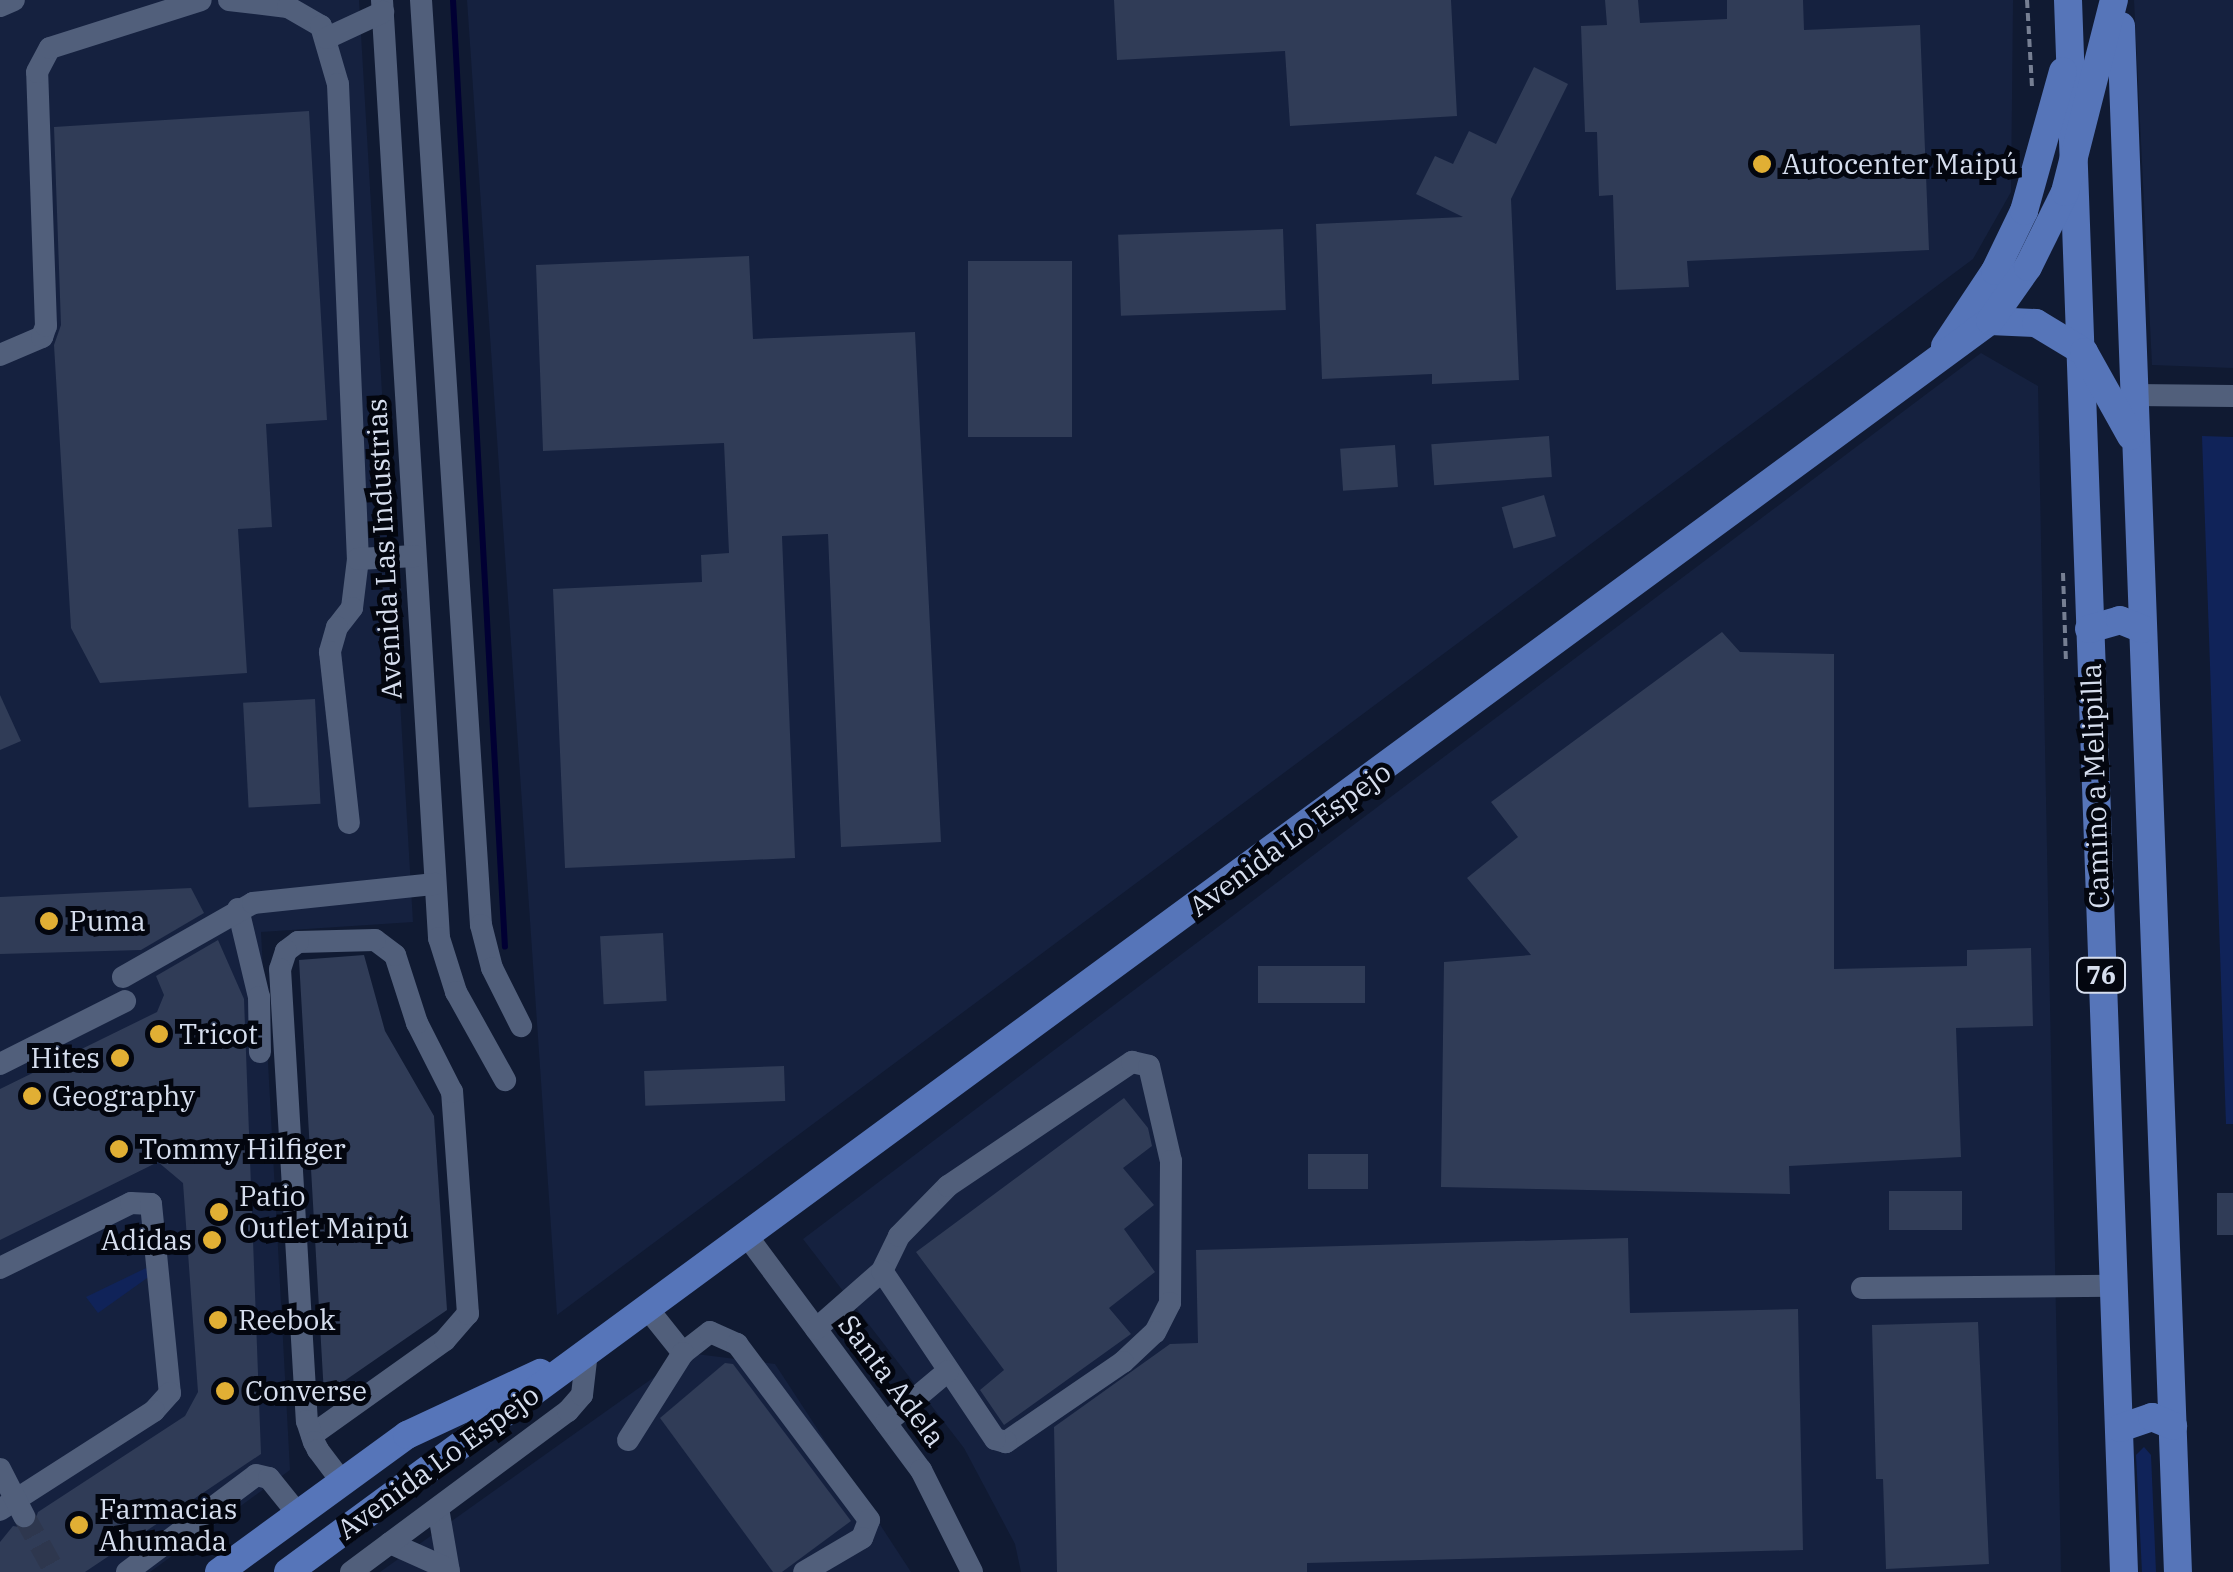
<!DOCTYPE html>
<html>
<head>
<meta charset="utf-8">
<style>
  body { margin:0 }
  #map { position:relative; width:2233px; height:1572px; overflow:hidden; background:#101a32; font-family:"IBM Plex Serif",serif }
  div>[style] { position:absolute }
  .built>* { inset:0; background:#15213f }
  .green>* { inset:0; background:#102359 }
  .stream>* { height:6px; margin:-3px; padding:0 3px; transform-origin:3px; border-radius:3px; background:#010033 }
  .building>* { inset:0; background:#303c57; transform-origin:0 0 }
  .minor-tunnel>* { height:22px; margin-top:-11px; transform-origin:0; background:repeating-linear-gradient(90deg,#2e374e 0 22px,transparent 0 33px) }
  .path>* { height:4px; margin-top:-2px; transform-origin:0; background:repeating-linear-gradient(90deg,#767f93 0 8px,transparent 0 13px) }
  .minor>* { height:22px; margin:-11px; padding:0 11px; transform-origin:11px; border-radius:11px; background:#515f7b }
  .major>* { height:28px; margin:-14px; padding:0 14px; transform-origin:14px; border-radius:14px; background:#5675b9 }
  .dots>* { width:28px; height:28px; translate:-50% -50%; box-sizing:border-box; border:5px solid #03060f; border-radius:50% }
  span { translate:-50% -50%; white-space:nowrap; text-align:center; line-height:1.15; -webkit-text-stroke:10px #03060f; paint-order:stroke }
  .shield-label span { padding:2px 8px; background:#03060f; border:2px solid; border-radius:8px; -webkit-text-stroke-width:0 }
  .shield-label { font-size:25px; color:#d6deee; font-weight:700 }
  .poi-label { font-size:28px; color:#d6deee }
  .left { translate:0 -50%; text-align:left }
  .right { translate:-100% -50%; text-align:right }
  .street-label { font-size:28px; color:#d6deee }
</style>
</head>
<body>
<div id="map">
  <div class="built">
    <div style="clip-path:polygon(0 0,359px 0,413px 922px,261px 932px,290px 1470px,150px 1572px,0 1572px)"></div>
    <div style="clip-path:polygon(467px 0,2013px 0,2011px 192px,1973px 259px,557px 1315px)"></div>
    <div style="clip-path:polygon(2134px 0,2233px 0,2233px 368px,2152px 365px)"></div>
    <div style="clip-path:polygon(1981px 353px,2038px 386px,2061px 1572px,1021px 1572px,1015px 1544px,964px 1448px,803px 1239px)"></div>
    <div style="clip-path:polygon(688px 1353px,775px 1364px,911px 1572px,380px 1572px)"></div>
  </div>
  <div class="green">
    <div style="clip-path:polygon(2202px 436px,2233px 437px,2233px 1124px,2226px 1124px)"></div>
    <div style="clip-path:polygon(146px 1268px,150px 1276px,98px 1313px,86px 1297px)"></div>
    <div style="clip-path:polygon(2144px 1447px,2151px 1455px,2156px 1572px,2142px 1572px,2136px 1455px)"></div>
  </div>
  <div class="stream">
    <div style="left:453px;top:0;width:948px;rotate:86.86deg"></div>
  </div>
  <div class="building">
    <div style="clip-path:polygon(1114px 0,1451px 0,1457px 116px,1290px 126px,1285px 51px,1117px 60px)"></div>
    <div style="clip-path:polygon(1605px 0,1638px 0,1640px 23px,1727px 19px,1727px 0,1803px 0,1804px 30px,1920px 25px,1929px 250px,1687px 261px,1689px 287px,1616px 290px,1613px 195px,1599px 196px,1597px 132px,1585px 132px,1581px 26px,1607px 25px)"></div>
    <div style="clip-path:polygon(1534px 67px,1568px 84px,1511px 199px,1519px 380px,1432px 384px,1432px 374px,1322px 379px,1316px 224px,1463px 217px,1416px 194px,1435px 156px,1453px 164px,1469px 131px,1496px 144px)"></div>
    <div style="clip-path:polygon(309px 111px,327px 420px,266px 424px,272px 527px,238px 529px,247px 673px,100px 683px,71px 628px,54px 345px,61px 325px,54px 127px)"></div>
    <div style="left:1283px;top:229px;width:81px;height:165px;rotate:88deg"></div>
    <div style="clip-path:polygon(749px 256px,753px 339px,915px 332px,941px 842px,841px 847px,828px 534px,782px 536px,795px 858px,565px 868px,553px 589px,702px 582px,701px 555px,729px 553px,724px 443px,543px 451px,536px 265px)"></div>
    <div style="left:1072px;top:261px;width:176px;height:104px;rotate:90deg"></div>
    <div style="left:1549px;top:436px;width:41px;height:118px;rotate:86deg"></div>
    <div style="left:1395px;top:445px;width:42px;height:55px;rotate:86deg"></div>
    <div style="left:1544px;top:495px;width:43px;height:44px;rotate:74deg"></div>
    <div style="clip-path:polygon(1722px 632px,1740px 652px,1834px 654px,1834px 969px,1967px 966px,1967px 950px,2031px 948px,2033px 1026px,1956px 1028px,1961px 1157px,1789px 1166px,1790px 1194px,1441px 1187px,1444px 962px,1531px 955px,1467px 878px,1518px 837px,1491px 802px)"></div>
    <div style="clip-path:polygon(0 695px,21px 741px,0 750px)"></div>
    <div style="left:315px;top:699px;width:105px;height:72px;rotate:87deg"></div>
    <div style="clip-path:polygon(191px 888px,204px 913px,141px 950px,0 954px,0 897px)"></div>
    <div style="left:663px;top:933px;width:68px;height:63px;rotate:87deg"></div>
    <div style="clip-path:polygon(218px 940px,244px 999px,261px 1454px,85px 1572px,0 1572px,0 1542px,13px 1526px,32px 1529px,38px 1512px,185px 1416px,198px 1392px,183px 1183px,158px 1162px,0 1240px,0 1089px,157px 1012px,164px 995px,156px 976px)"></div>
    <div style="clip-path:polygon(364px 955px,385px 1031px,434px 1116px,447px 1310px,324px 1395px,299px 960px)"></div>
    <div style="left:1365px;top:966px;width:37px;height:107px;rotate:90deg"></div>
    <div style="left:784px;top:1066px;width:35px;height:140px;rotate:88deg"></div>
    <div style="clip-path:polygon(1124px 1098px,1148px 1128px,1152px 1146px,1123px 1168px,1154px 1205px,1124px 1229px,1155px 1272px,1109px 1308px,1131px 1334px,1004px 1425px,980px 1390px,1004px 1370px,916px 1252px)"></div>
    <div style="left:1308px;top:1154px;width:60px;height:35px"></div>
    <div style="left:1889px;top:1191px;width:73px;height:39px"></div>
    <div style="left:2217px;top:1193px;width:16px;height:42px"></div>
    <div style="clip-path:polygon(1628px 1238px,1630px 1313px,1798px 1309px,1803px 1550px,1307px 1563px,1307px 1572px,1057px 1572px,1054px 1427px,1170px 1344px,1198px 1343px,1196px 1250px)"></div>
    <div style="clip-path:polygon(1978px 1322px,1989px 1564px,1886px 1569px,1883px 1479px,1876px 1479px,1872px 1325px)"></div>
    <div style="clip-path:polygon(725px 1363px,733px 1364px,851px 1521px,782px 1572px,773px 1572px,660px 1418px)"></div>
  </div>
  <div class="minor-tunnel">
    <div style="left:24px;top:1516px;width:64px;rotate:61deg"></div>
  </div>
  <div class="path">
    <div style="left:2027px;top:0;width:88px;rotate:86.7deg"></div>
    <div style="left:2063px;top:573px;width:90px;rotate:88.1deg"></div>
  </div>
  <div class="minor">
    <div style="left:229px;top:0;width:59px;rotate:6.8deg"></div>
    <div style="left:288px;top:7px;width:38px;rotate:30deg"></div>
    <div style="left:321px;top:26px;width:60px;rotate:73.7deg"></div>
    <div style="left:338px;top:84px;width:475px;rotate:87.6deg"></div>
    <div style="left:358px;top:559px;width:49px;rotate:97deg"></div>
    <div style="left:352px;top:608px;width:24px;rotate:128deg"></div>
    <div style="left:337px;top:627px;width:26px;rotate:106deg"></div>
    <div style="left:330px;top:652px;width:172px;rotate:83.7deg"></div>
    <div style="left:382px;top:0;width:940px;rotate:86.52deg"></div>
    <div style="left:439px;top:938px;width:57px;rotate:72.5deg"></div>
    <div style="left:456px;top:992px;width:101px;rotate:60.9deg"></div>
    <div style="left:421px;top:0;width:927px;rotate:86.29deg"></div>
    <div style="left:481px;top:925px;width:44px;rotate:75.7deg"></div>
    <div style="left:492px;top:968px;width:65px;rotate:63.4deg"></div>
    <div style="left:0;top:6px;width:15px;rotate:-23deg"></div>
    <div style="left:327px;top:38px;width:62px;rotate:-24.9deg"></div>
    <div style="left:0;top:355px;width:46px;rotate:-23.2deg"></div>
    <div style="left:42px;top:337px;width:12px;rotate:-70deg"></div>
    <div style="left:46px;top:326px;width:254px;rotate:-92deg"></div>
    <div style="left:37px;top:72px;width:27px;rotate:-62deg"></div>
    <div style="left:50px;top:48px;width:158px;rotate:-17.6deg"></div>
    <div style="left:2134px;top:395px;width:99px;rotate:0.6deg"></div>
    <div style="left:358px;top:559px;width:57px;rotate:-3deg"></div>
    <div style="left:238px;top:909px;width:90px;rotate:76.6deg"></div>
    <div style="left:259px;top:997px;width:55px;rotate:89deg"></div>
    <div style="left:123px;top:977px;width:150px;rotate:-29.6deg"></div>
    <div style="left:253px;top:903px;width:183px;rotate:-6deg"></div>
    <div style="left:0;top:1064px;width:140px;rotate:-26.7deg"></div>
    <div style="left:747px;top:1236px;width:292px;rotate:53.4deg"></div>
    <div style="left:921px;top:1470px;width:114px;rotate:63.4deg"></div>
    <div style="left:0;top:1268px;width:146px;rotate:-26.4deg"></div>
    <div style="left:131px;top:1203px;width:20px;rotate:3deg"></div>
    <div style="left:151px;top:1204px;width:190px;rotate:84.3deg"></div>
    <div style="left:170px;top:1393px;width:24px;rotate:132deg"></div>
    <div style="left:154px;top:1411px;width:183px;rotate:147.3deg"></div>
    <div style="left:1862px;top:1288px;width:250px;rotate:-0.5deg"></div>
    <div style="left:647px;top:1308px;width:58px;rotate:51.3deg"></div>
    <div style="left:683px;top:1353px;width:34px;rotate:-38deg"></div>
    <div style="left:710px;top:1332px;width:30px;rotate:24deg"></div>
    <div style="left:737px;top:1344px;width:220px;rotate:53.1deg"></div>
    <div style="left:869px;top:1520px;width:19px;rotate:111deg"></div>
    <div style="left:862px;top:1538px;width:67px;rotate:149.6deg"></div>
    <div style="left:816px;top:1329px;width:88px;rotate:-41.3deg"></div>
    <div style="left:882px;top:1271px;width:39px;rotate:-64deg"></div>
    <div style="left:899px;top:1236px;width:70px;rotate:-45.6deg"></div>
    <div style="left:948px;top:1186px;width:222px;rotate:-34deg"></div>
    <div style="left:1132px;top:1062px;width:17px;rotate:13deg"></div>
    <div style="left:1149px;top:1066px;width:98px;rotate:77deg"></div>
    <div style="left:1171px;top:1161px;width:142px;rotate:90.4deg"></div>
    <div style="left:1170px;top:1303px;width:33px;rotate:117deg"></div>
    <div style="left:1155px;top:1332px;width:44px;rotate:136.8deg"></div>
    <div style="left:1123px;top:1362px;width:142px;rotate:145.6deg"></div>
    <div style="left:1006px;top:1442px;width:11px;rotate:-165deg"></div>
    <div style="left:995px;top:1439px;width:202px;rotate:-123.9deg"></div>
    <div style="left:886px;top:1423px;width:81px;rotate:-40deg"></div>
    <div style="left:312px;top:1435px;width:163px;rotate:-35.5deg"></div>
    <div style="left:445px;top:1340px;width:35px;rotate:-49deg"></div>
    <div style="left:468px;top:1314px;width:223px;rotate:-94.1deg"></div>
    <div style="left:452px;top:1092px;width:77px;rotate:-116.9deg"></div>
    <div style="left:417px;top:1023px;width:71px;rotate:-107.9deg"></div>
    <div style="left:395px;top:955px;width:25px;rotate:-143deg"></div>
    <div style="left:375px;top:940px;width:77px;rotate:178.5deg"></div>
    <div style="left:298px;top:942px;width:15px;rotate:143deg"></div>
    <div style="left:286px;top:951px;width:19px;rotate:108deg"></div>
    <div style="left:280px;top:969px;width:453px;rotate:86.6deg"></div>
    <div style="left:307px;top:1421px;width:22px;rotate:72deg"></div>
    <div style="left:314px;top:1442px;width:9px;rotate:63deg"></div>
    <div style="left:318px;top:1450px;width:40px;rotate:53deg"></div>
    <div style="left:628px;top:1440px;width:103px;rotate:-57.7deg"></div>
    <div style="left:0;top:1469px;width:53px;rotate:62.9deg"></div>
    <div style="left:438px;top:1508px;width:65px;rotate:80.2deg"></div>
    <div style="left:390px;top:1543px;width:64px;rotate:24.1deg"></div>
    <div style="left:127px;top:1572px;width:161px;rotate:-36.9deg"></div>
    <div style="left:256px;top:1475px;width:13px;rotate:13deg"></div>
    <div style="left:269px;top:1478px;width:46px;rotate:51.1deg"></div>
    <div style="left:351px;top:1572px;width:270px;rotate:-36.6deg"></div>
    <div style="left:568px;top:1411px;width:21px;rotate:-49deg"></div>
    <div style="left:582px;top:1395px;width:43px;rotate:-83.4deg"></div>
  </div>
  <div class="major">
    <div style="left:2068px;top:0;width:1573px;rotate:87.96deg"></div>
    <div style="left:2121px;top:26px;width:1547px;rotate:87.89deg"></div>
    <div style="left:1990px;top:321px;width:46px;rotate:2.5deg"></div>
    <div style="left:2036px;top:323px;width:56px;rotate:31.1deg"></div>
    <div style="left:2084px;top:352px;width:96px;rotate:60.8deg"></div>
    <div style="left:1945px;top:346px;width:90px;rotate:-56.3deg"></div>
    <div style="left:1995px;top:271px;width:67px;rotate:-64.2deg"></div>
    <div style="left:2024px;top:211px;width:145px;rotate:-74.4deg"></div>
    <div style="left:2089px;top:629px;width:32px;rotate:-16deg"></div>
    <div style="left:2120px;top:620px;width:24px;rotate:22deg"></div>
    <div style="left:2120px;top:1428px;width:34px;rotate:-19deg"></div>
    <div style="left:2152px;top:1417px;width:23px;rotate:23deg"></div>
    <div style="left:219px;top:1572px;width:233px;rotate:-36.1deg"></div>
    <div style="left:407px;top:1435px;width:147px;rotate:-25deg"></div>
    <div style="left:288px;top:1572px;width:2112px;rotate:-36.32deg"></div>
    <div style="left:1990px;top:321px;width:66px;rotate:-54.9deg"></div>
    <div style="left:2028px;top:267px;width:84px;rotate:-63.7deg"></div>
    <div style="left:2065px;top:192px;width:198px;rotate:-75.7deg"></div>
  </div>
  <div class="dots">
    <div style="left:1762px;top:164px;background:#e1af34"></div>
    <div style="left:49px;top:921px;background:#e1af34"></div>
    <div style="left:159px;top:1034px;background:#e1af34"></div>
    <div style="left:120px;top:1058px;background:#e1af34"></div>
    <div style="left:32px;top:1096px;background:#e1af34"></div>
    <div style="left:119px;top:1149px;background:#e1af34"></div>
    <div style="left:219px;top:1212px;background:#e1af34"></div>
    <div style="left:212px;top:1240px;background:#e1af34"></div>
    <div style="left:218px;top:1320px;background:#e1af34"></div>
    <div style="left:225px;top:1391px;background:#e1af34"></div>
    <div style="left:79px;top:1525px;background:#e1af34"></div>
  </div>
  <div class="shield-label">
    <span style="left:2101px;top:975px">76</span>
  </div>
  <div class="poi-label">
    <span class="left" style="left:1782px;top:164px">Autocenter Maipú</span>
    <span class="left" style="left:69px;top:921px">Puma</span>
    <span class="left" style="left:179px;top:1034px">Tricot</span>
    <span class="right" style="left:100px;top:1058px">Hites</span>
    <span class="left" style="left:52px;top:1096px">Geography</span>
    <span class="left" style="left:139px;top:1149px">Tommy Hilfiger</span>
    <span class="left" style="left:239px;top:1212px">Patio<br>Outlet Maipú</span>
    <span class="right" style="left:192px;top:1240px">Adidas</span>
    <span class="left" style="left:238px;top:1320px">Reebok</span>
    <span class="left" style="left:245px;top:1391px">Converse</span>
    <span class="left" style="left:99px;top:1525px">Farmacias<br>Ahumada</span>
  </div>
  <div class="street-label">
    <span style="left:384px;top:549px;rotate:-93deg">Avenida Las Industrias</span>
    <span style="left:2095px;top:786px;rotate:-92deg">Camino a Melipilla</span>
    <span style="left:1290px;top:839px;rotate:-36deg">Avenida Lo Espejo</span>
    <span style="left:892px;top:1381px;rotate:53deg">Santa Adela</span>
    <span style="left:438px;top:1462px;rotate:-36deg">Avenida Lo Espejo</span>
  </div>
</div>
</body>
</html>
